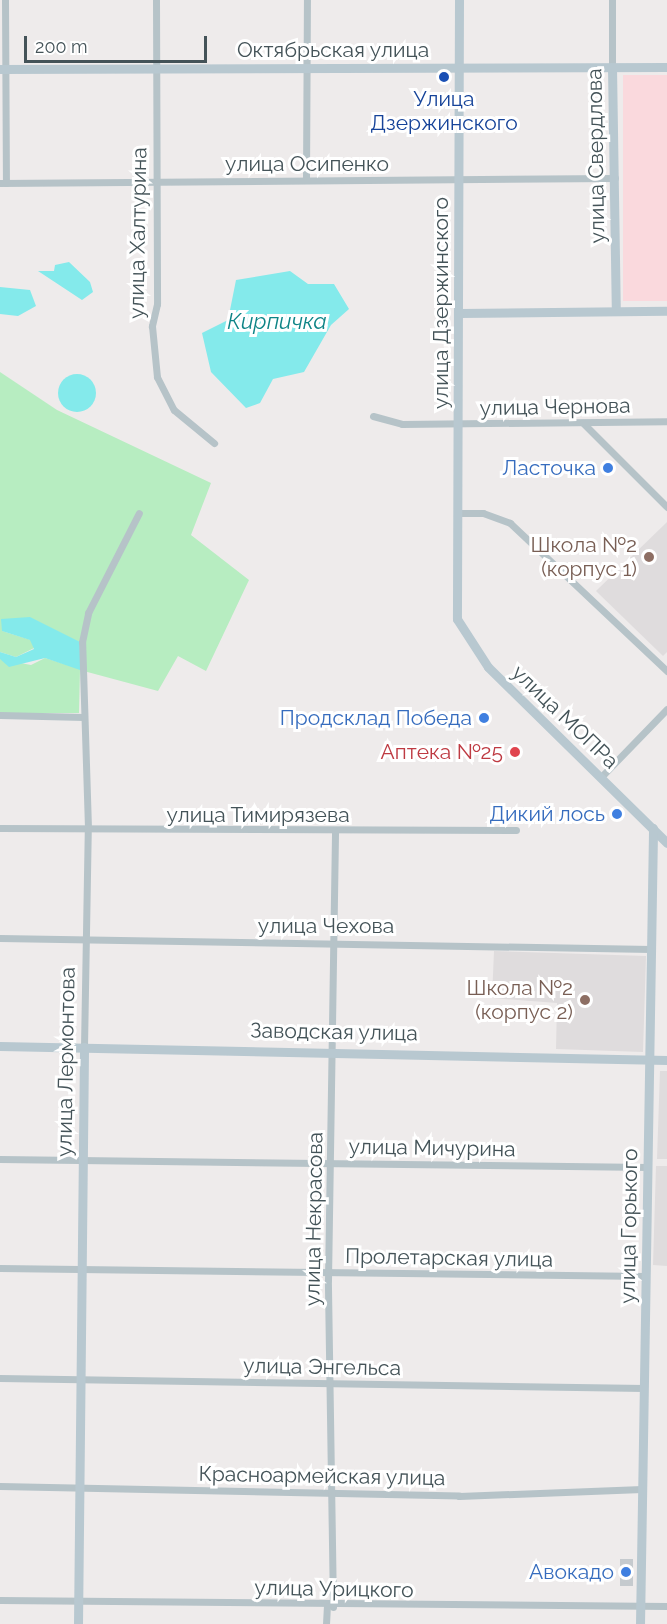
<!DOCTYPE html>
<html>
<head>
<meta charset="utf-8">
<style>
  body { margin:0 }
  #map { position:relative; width:667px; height:1624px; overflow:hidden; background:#eeebeb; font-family:Raleway,sans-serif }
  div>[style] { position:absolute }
  .education>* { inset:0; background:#dfdcdd }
  .medical>* { inset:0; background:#fad9dd; transform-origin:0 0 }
  .green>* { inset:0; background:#b7edc1 }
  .water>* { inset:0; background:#84eaeb }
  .round { border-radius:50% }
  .building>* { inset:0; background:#c5cace; transform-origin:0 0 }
  .street>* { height:7px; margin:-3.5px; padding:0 3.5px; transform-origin:3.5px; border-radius:3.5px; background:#b6c3c8 }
  .secondary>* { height:9px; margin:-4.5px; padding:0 4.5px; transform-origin:4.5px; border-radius:4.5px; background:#b8c8d0 }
  .dots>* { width:16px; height:16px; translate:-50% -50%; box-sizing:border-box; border:3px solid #fff; border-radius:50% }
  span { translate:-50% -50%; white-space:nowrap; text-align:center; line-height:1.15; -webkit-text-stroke:6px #fff; paint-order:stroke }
  .street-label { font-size:21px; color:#445358 }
  .transit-label { font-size:21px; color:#164399 }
  .shop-label { font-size:21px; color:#366cbe }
  .right { translate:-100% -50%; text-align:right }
  .education-label { font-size:21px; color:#785e54 }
  .health-label { font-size:21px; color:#be3a42 }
  .water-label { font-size:22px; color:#0d8486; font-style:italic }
  .scale { position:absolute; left:24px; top:36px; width:183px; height:27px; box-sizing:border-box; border:3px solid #445358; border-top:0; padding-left:8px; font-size:18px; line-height:21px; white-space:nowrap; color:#445358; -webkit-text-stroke:4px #fff; paint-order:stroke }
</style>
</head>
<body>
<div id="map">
  <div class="education">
    <div style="clip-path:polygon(667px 522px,667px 652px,663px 656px,596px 591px)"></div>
    <div style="clip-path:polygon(494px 951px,646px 956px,643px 1052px,556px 1049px,557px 1003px,492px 998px)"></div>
    <div style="clip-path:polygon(660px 1071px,667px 1071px,667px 1159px,657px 1159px)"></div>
    <div style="clip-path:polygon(656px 1166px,667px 1166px,667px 1266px,653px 1265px)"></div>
  </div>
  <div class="medical">
    <div style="left:623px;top:75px;width:44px;height:226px"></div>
  </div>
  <div class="green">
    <div style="clip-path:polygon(0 372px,57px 410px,211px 483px,191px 535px,249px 580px,206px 671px,178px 656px,158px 691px,80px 670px,79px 713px,0 713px,0 659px,31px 665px,45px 658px,80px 669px,79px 642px,2px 631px,31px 640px,34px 648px,16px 657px,0 652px)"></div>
  </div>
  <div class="water">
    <div style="clip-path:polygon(69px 262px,90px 282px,93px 292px,82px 300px,38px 271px,54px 271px,55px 265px)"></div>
    <div style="clip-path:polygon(290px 271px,308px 284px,334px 284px,349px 309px,331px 325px,304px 372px,273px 379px,260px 403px,246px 408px,211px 372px,202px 333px,228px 320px,236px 280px)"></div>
    <div style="clip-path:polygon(0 287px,30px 290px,36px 306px,18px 316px,0 314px)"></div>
    <div class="round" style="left:58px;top:374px;width:38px;height:38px"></div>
    <div style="clip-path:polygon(30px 617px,80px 642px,80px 670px,45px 658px,9px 667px,0 659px,0 652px,16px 657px,34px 649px,30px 640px,2px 631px,1px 619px)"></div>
  </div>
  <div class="building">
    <div style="left:620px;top:1559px;width:13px;height:27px"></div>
  </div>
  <div class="street">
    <div style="left:5px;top:0;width:183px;rotate:89.7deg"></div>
    <div style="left:156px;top:0;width:304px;rotate:89.8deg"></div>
    <div style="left:157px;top:304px;width:23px;rotate:103deg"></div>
    <div style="left:152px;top:326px;width:51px;rotate:84.4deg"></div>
    <div style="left:157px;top:377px;width:37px;rotate:63deg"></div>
    <div style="left:174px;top:410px;width:52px;rotate:39.5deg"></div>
    <div style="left:612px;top:0;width:67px;rotate:90deg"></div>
    <div style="left:306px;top:180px;width:180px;rotate:-89.7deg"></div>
    <div style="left:0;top:183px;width:615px;rotate:-0.47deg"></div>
    <div style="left:373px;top:416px;width:30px;rotate:15deg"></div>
    <div style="left:402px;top:424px;width:265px;rotate:-0.6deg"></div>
    <div style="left:583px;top:423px;width:119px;rotate:45deg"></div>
    <div style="left:457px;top:513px;width:26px"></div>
    <div style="left:483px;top:513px;width:29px;rotate:20deg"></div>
    <div style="left:510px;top:523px;width:216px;rotate:43.3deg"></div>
    <div style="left:0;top:715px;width:84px;rotate:1.4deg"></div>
    <div style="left:601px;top:777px;width:95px;rotate:-45.9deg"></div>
    <div style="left:0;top:828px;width:516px;rotate:0.22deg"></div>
    <div style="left:0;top:938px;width:651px;rotate:0.97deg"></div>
    <div style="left:84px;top:1047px;width:219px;rotate:-89deg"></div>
    <div style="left:88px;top:828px;width:186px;rotate:-91.8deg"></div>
    <div style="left:82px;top:642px;width:30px;rotate:-78deg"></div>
    <div style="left:88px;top:613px;width:112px;rotate:-63deg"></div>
    <div style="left:0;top:1159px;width:648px;rotate:0.71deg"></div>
    <div style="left:0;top:1268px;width:646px;rotate:0.71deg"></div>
    <div style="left:0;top:1378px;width:644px;rotate:0.89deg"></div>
    <div style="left:0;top:1486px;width:459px;rotate:1.2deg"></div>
    <div style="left:459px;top:1496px;width:183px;rotate:-2.2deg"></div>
    <div style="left:0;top:1600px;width:667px;rotate:0.52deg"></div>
    <div style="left:333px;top:1607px;width:327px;rotate:-90.9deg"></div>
    <div style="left:328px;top:1280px;width:449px;rotate:-89.1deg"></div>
    <div style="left:326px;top:1624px;width:18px;rotate:-87deg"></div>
  </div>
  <div class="secondary">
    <div style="left:459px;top:0;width:619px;rotate:90.19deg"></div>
    <div style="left:457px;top:619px;width:57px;rotate:57.1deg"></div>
    <div style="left:488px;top:667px;width:251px;rotate:44.5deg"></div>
    <div style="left:612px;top:67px;width:244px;rotate:89.1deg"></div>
    <div style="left:0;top:69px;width:667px;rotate:-0.17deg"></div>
    <div style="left:460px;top:313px;width:207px;rotate:-0.6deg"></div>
    <div style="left:0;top:1046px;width:667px;rotate:1.2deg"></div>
    <div style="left:78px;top:1624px;width:577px;rotate:-89.4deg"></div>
    <div style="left:640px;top:1624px;width:796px;rotate:-89.06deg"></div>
  </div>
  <div class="dots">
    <div style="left:444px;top:77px;background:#1a4fb4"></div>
    <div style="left:608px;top:468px;background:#3f7fe0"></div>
    <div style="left:649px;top:557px;background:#8d6e63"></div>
    <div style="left:484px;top:718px;background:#3f7fe0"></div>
    <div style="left:515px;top:752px;background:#e0444e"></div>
    <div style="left:617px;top:814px;background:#3f7fe0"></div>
    <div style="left:585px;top:1000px;background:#8d6e63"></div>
    <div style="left:626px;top:1572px;background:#3f7fe0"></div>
  </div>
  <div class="street-label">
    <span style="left:333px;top:50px">Октябрьская улица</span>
    <span style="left:596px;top:156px;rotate:-91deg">улица Свердлова</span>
    <span style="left:307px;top:164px">улица Осипенко</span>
    <span style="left:138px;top:233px;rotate:-89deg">улица Халтурина</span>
    <span style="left:441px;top:303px;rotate:-90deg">улица Дзержинского</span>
    <span style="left:555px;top:407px;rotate:-1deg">улица Чернова</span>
    <span style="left:565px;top:717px;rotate:44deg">улица МОПРа</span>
    <span style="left:258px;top:815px">улица Тимирязева</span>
    <span style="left:326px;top:926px">улица Чехова</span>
    <span style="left:334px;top:1032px;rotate:1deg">Заводская улица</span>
    <span style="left:66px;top:1062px;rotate:-89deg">улица Лермонтова</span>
    <span style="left:432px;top:1148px;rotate:1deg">улица Мичурина</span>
    <span style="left:314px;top:1219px;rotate:-89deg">улица Некрасова</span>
    <span style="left:629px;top:1226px;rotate:-89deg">улица Горького</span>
    <span style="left:449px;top:1258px;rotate:1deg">Пролетарская улица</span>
    <span style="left:322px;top:1367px;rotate:1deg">улица Энгельса</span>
    <span style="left:322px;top:1476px;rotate:1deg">Красноармейская улица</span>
    <span style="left:334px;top:1589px;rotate:1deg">улица Урицкого</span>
  </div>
  <div class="transit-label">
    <span style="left:444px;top:111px">Улица<br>Дзержинского</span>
  </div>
  <div class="shop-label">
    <span class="right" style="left:596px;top:468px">Ласточка</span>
    <span class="right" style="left:472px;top:718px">Продсклад Победа</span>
    <span class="right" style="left:605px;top:814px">Дикий лось</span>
    <span class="right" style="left:614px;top:1572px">Авокадо</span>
  </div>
  <div class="education-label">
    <span class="right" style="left:637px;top:557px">Школа №2<br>(корпус 1)</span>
    <span class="right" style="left:573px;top:1000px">Школа №2<br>(корпус 2)</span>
  </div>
  <div class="health-label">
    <span class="right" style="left:503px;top:752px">Аптека №25</span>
  </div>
  <div class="water-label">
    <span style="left:277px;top:322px">Кирпичка</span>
  </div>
  <div class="scale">200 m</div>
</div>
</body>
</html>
